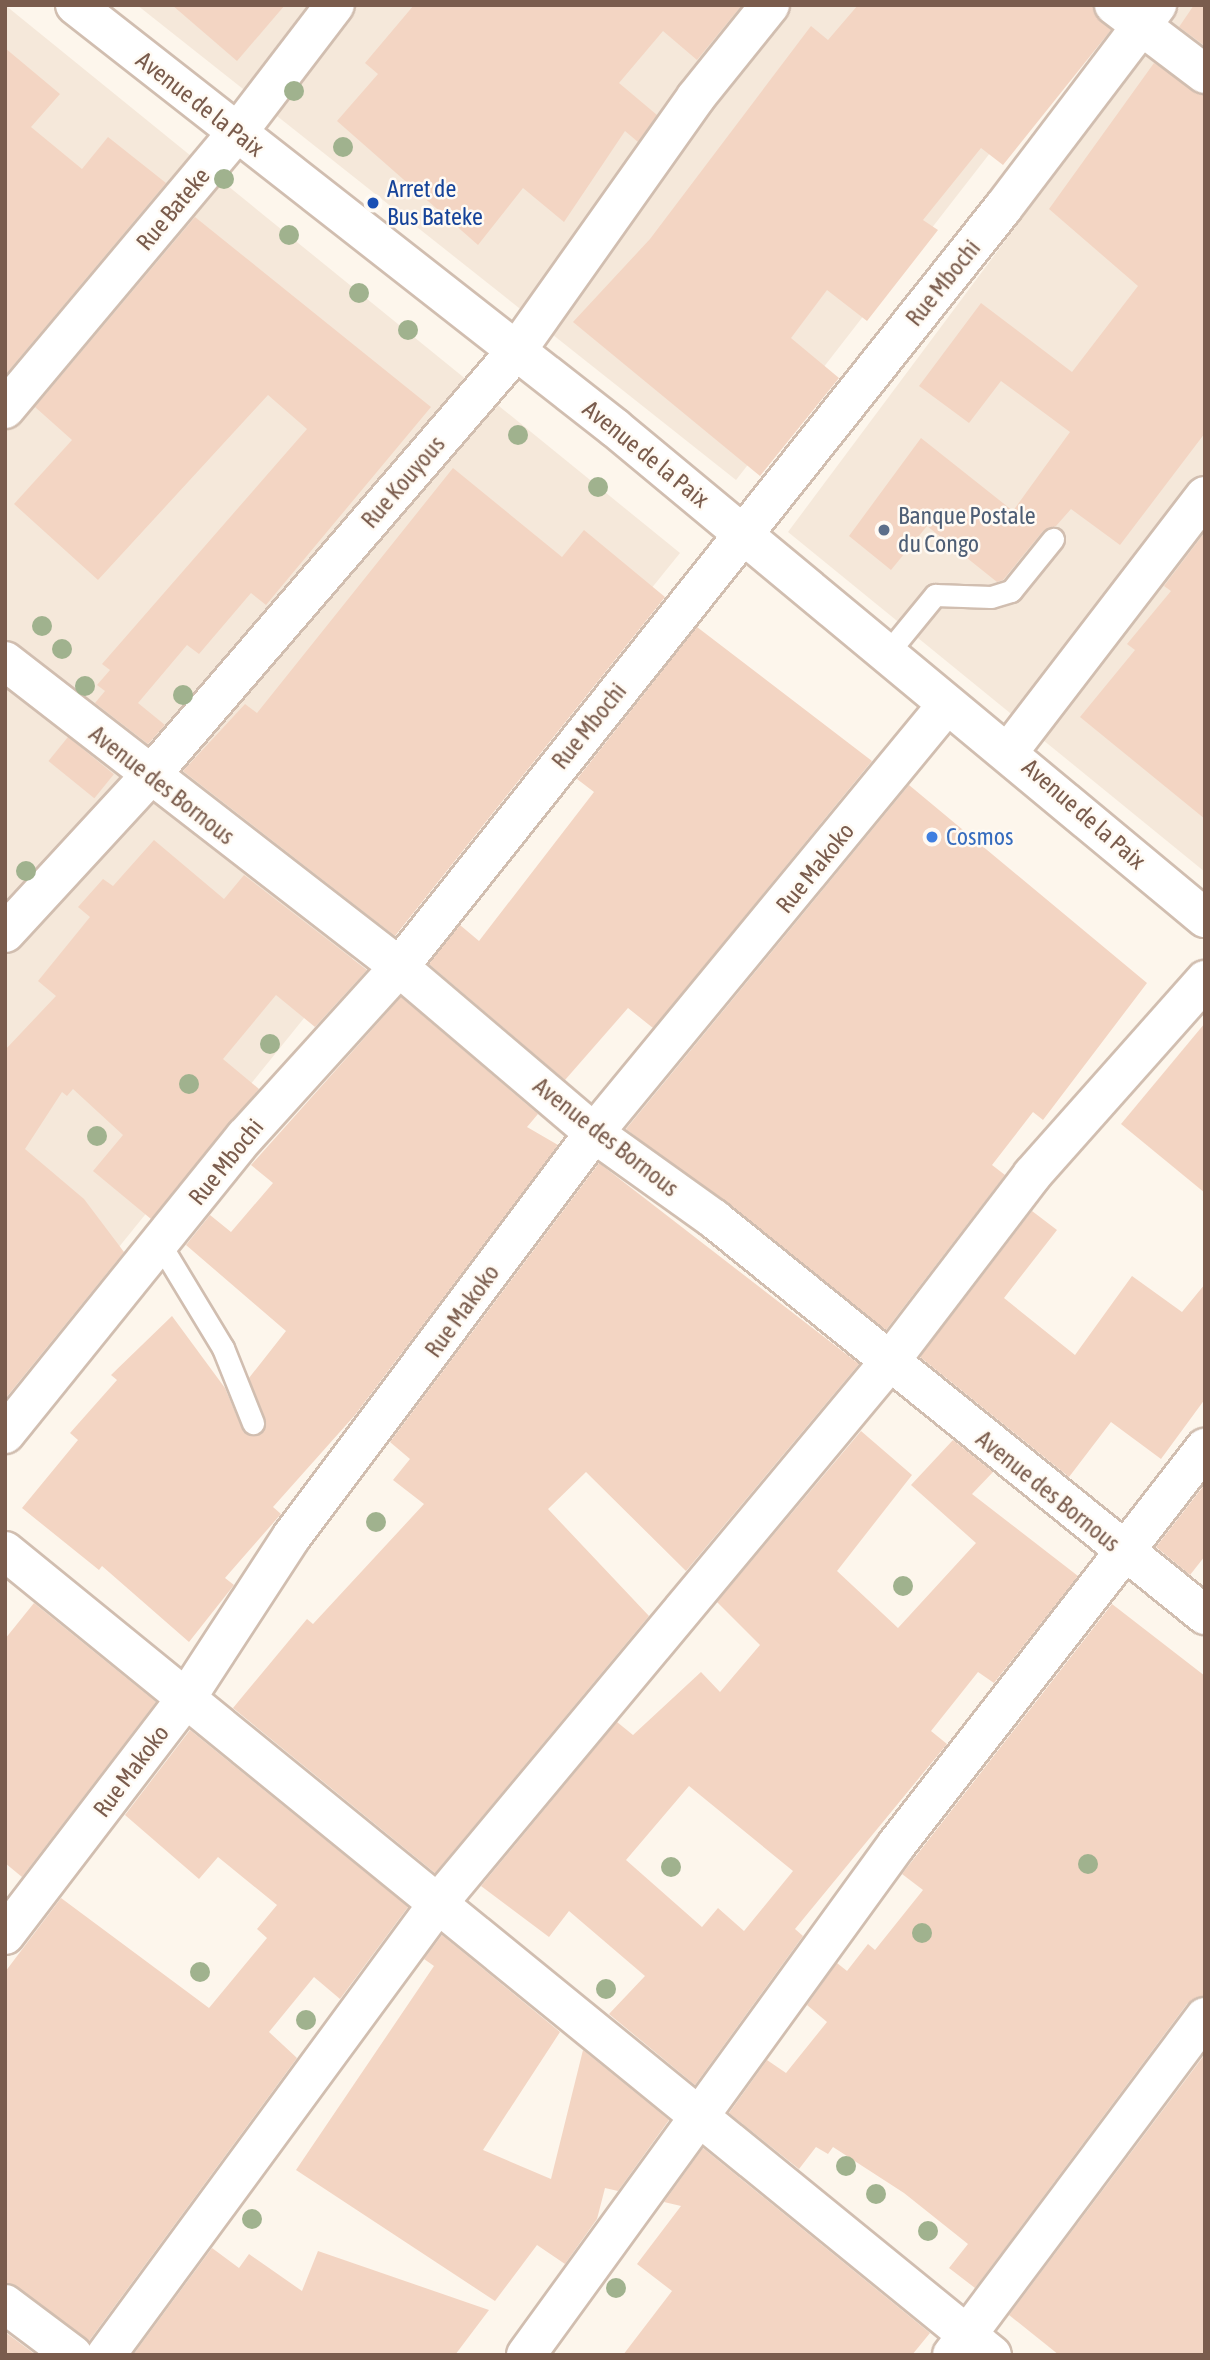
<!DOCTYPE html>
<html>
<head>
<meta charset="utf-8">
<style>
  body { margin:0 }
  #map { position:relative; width:1210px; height:2360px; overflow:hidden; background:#fdf6ec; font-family:"Asap Condensed",sans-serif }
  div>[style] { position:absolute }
  .residential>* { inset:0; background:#f5e8da }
  .building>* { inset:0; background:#f3d5c3; transform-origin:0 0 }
  .roads { filter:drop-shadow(2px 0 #d1beb0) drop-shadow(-2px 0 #d1beb0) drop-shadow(0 2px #d1beb0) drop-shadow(0 -2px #d1beb0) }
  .lane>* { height:21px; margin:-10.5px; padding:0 10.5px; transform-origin:10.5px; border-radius:10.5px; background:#fff }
  .street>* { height:38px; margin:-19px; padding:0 19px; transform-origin:19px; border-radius:19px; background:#fff }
  .secondary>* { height:38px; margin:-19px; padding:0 19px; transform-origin:19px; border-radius:19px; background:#fff }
  .trees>* { width:20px; height:20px; margin:-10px; border-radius:50%; background:#a0b28e }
  .dots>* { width:19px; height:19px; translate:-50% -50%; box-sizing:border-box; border:4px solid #fffaf3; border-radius:50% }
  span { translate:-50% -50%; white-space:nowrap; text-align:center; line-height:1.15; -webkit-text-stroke:5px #fffaf3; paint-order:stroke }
  .street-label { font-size:24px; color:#7a5c4d }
  .transit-label { font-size:24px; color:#164399 }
  .left { translate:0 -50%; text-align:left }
  .service-label { font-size:24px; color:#4e5e75 }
  .shop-label { font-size:24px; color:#366cbe }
  .frame { position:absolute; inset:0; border:7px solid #7a5c4d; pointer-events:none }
</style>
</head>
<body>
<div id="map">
  <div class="residential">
    <div style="clip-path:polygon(5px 5px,680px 553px,5px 1388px)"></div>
    <div style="clip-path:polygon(137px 5px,1105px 5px,736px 480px)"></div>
    <div style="clip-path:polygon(1181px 5px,1205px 5px,1205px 872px,788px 532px)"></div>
  </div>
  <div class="building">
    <div style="clip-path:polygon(172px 5px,285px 5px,237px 61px)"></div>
    <div style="clip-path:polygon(414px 5px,742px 5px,697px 60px,663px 31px,619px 83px,657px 115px,638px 142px,625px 131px,564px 222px,523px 188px,478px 245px,337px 121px,378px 74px,365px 63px)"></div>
    <div style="clip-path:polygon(858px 5px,1092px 5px,1111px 30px,1003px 165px,981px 148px,923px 220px,938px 230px,867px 321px,827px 290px,791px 338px,839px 378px,760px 476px,573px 322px,650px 239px,811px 26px,828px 40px)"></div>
    <div style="clip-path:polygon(1194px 5px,1205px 5px,1205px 46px,1179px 27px)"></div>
    <div style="clip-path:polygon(5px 48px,60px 94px,31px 127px,82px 169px,108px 137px,166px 183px,5px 375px)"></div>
    <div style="clip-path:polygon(1154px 63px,1205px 95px,1205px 433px,1120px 545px,1071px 509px,1056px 526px,1043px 531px,1003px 580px,997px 582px,927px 526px,891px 570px,849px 536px,921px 438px,1013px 511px,1070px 432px,1001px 381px,969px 423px,919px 386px,981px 303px,1072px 372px,1138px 286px,1049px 209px)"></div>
    <div style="clip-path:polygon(195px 217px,431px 407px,266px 605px,251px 593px,199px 654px,187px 645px,138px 703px,165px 725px,148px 744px,95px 703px,105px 691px,97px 685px,110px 670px,102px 664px,307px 429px,268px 395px,98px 580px,14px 504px,72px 440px,35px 407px)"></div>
    <div style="clip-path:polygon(453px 468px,562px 557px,584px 530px,665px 597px,395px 936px,183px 771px,245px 704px,257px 713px)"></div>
    <div style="clip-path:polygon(1205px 532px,1205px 819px,1080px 717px,1135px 650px,1127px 644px,1171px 591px,1164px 586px)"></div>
    <div style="clip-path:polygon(697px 627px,872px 761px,653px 1028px,628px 1008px,565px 1080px,429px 964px,460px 925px,479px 941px,594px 792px,577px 779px)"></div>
    <div style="left:68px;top:737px;width:59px;height:31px;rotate:39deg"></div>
    <div style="clip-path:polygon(909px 785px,1147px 983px,1043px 1120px,1033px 1112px,992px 1165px,1005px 1175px,886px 1330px,626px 1129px)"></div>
    <div style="clip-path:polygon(154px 840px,224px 899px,244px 875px,367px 970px,315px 1027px,276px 995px,223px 1059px,259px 1089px,151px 1219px,93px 1171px,123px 1135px,73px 1089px,67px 1096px,62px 1092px,25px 1149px,84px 1199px,124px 1252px,5px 1399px,5px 1050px,56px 996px,38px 981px,90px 917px,78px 907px,103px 879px,113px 886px)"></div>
    <div style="clip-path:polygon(401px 997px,538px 1114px,527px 1127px,558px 1145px,355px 1415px,273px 1507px,281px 1514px,225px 1578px,234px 1585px,189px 1642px,102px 1566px,99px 1570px,22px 1508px,78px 1440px,70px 1433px,117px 1380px,111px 1375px,172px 1316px,225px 1388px,244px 1433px,264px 1431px,249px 1378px,286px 1331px,186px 1245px,210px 1215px,231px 1232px,273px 1183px,251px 1165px)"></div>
    <div style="clip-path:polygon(1205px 1023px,1205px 1193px,1121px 1124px)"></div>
    <div style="clip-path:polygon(599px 1163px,859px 1364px,686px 1571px,586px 1472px,548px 1509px,649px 1616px,435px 1873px,233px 1708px,307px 1619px,313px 1624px,424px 1504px,393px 1480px,410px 1459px,390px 1442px)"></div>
    <div style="clip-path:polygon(1032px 1211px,1057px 1230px,1004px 1298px,1075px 1355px,1132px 1276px,1182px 1312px,1205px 1284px,1205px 1399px,1161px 1459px,1111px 1422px,1069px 1477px,920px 1357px)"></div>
    <div style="clip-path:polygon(evenodd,861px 1431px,912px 1475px,837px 1571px,898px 1628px,976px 1543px,911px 1485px,953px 1440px,993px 1472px,972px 1494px,1078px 1576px,994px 1683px,978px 1672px,931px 1731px,947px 1744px,795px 1929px,803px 1936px,695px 2085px,609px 2014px,645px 1976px,569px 1911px,549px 1937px,481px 1886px,617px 1722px,633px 1735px,701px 1672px,720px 1692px,760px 1645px,717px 1602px,861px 1431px,689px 1786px,793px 1871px,744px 1931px,718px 1908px,702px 1927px,626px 1860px,689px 1786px)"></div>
    <div style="clip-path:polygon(1205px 1484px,1205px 1556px,1190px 1575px,1156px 1547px)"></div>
    <div style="clip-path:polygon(34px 1603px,156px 1702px,22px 1877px,5px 1863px,5px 1639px)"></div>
    <div style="clip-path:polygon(1112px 1604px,1205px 1676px,1205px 1996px,1187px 2004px,975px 2288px,949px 2268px,968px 2244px,904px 2193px,833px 2147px,828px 2154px,816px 2147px,799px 2169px,729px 2113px,767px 2060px,786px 2073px,827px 2022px,807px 2005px,837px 1963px,847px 1971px,868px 1944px,875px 1950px,923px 1890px,902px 1874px)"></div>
    <div style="clip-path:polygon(190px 1730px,408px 1907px,340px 1999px,314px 1977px,269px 2032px,297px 2058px,89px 2341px,5px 2283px,5px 1972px,61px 1898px,209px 2008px,267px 1938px,257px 1929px,277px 1905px,218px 1857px,199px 1879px,125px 1815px)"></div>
    <div style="clip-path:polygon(442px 1935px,560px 2032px,483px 2150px,551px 2179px,583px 2050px,669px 2120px,618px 2191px,605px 2188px,597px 2219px,565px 2264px,537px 2245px,495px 2301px,296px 2170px,434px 1966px,424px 1959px)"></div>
    <div style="clip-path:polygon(1205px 2054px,1205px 2355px,1059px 2355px,1009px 2315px)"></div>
    <div style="clip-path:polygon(703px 2148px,930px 2333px,912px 2355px,623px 2355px,672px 2291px,637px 2264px,681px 2206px,664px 2202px)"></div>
    <div style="clip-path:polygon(212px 2248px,239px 2268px,249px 2254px,302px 2291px,318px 2251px,489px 2310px,455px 2355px,133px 2355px)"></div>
    <div style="clip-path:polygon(5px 2332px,36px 2355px,5px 2355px)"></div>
  </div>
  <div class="roads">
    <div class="lane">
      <div style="left:885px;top:656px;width:79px;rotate:-50.7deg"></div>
      <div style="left:935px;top:595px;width:56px;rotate:2deg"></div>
      <div style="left:991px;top:597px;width:21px;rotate:-17deg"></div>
      <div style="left:1011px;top:591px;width:67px;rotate:-51.1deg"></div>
      <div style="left:160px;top:1244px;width:122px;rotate:58.8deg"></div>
      <div style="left:223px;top:1348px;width:81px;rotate:68.2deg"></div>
    </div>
    <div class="street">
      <div style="left:1114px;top:5px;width:114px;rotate:37.2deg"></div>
      <div style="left:5px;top:409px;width:361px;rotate:-50deg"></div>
      <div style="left:237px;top:133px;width:161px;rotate:-52.6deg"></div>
      <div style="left:5px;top:661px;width:499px;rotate:37.8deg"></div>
      <div style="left:399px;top:967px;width:256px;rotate:40.4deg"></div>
      <div style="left:594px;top:1133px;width:148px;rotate:35.6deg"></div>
      <div style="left:714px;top:1219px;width:631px;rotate:38.89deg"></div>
      <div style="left:1010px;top:750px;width:320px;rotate:-52.5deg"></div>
      <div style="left:5px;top:933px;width:212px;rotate:-47.3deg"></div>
      <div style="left:149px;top:777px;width:564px;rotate:-49.24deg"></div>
      <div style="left:517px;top:350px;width:310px;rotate:-54.7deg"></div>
      <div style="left:696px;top:97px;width:118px;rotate:-51.2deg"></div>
      <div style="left:5px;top:1551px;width:1273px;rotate:39.17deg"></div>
      <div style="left:5px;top:1935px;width:300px;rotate:-52.6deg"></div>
      <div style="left:187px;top:1697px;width:192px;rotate:-56.9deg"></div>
      <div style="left:292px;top:1536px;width:504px;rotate:-53.15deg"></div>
      <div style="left:594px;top:1133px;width:552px;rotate:-50.51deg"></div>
      <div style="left:5px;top:2304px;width:85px;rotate:36.9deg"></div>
      <div style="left:106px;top:2355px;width:562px;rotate:-53.68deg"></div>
      <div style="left:439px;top:1902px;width:704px;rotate:-50.18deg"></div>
      <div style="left:890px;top:1361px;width:234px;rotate:-52.6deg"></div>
      <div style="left:1032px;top:1175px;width:261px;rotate:-48.4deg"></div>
      <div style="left:526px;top:2355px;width:631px;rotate:-54.02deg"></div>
      <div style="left:897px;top:1844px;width:502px;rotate:-52.13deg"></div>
      <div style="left:952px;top:2355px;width:422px;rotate:-53.2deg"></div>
    </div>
    <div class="secondary">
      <div style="left:75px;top:5px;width:686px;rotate:38.07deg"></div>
      <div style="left:615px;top:428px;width:767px;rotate:39.71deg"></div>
      <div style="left:5px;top:1434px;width:382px;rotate:-51.1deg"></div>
      <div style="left:245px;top:1137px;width:229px;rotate:-47.8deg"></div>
      <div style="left:399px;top:967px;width:970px;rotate:-51.49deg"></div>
      <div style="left:1003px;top:208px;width:255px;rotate:-52.8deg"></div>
    </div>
  </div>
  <div class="trees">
    <div style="left:294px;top:91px"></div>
    <div style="left:343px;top:147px"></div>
    <div style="left:224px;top:179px"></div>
    <div style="left:289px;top:235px"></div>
    <div style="left:359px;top:293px"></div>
    <div style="left:408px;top:330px"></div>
    <div style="left:518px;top:435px"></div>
    <div style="left:598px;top:487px"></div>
    <div style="left:42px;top:626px"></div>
    <div style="left:62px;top:649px"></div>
    <div style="left:85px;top:686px"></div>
    <div style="left:183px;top:695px"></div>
    <div style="left:26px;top:871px"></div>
    <div style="left:270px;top:1044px"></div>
    <div style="left:189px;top:1084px"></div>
    <div style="left:97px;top:1136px"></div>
    <div style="left:376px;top:1522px"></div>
    <div style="left:903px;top:1586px"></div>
    <div style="left:1088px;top:1864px"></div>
    <div style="left:671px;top:1867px"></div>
    <div style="left:922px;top:1933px"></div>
    <div style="left:200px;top:1972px"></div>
    <div style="left:606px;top:1989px"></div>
    <div style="left:306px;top:2020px"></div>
    <div style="left:846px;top:2166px"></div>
    <div style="left:876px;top:2194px"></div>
    <div style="left:252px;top:2219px"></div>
    <div style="left:928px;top:2231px"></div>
    <div style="left:616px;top:2288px"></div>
  </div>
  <div class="dots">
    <div style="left:373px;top:203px;background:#1a4fb4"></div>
    <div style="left:884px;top:530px;background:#5c6f8a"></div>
    <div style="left:932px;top:837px;background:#3f7fe0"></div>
  </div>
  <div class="street-label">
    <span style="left:200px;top:104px;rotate:38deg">Avenue de la Paix</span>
    <span style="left:173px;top:209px;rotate:-50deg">Rue Bateke</span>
    <span style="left:943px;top:283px;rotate:-51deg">Rue Mbochi</span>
    <span style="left:646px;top:454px;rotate:39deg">Avenue de la Paix</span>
    <span style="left:403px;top:482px;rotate:-49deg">Rue Kouyous</span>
    <span style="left:589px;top:726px;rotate:-51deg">Rue Mbochi</span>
    <span style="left:162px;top:785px;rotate:38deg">Avenue des Bornous</span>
    <span style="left:1084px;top:814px;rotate:41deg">Avenue de la Paix</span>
    <span style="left:815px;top:868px;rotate:-51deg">Rue Makoko</span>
    <span style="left:606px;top:1137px;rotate:38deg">Avenue des Bornous</span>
    <span style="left:226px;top:1162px;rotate:-51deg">Rue Mbochi</span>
    <span style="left:462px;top:1311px;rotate:-54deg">Rue Makoko</span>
    <span style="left:1048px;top:1491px;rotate:39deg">Avenue des Bornous</span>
    <span style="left:131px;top:1771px;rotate:-53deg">Rue Makoko</span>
  </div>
  <div class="transit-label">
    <span class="left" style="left:387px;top:203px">Arret de<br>Bus Bateke</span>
  </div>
  <div class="service-label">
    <span class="left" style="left:898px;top:530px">Banque Postale<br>du Congo</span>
  </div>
  <div class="shop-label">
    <span class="left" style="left:946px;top:837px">Cosmos</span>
  </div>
  <div class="frame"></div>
</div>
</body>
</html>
